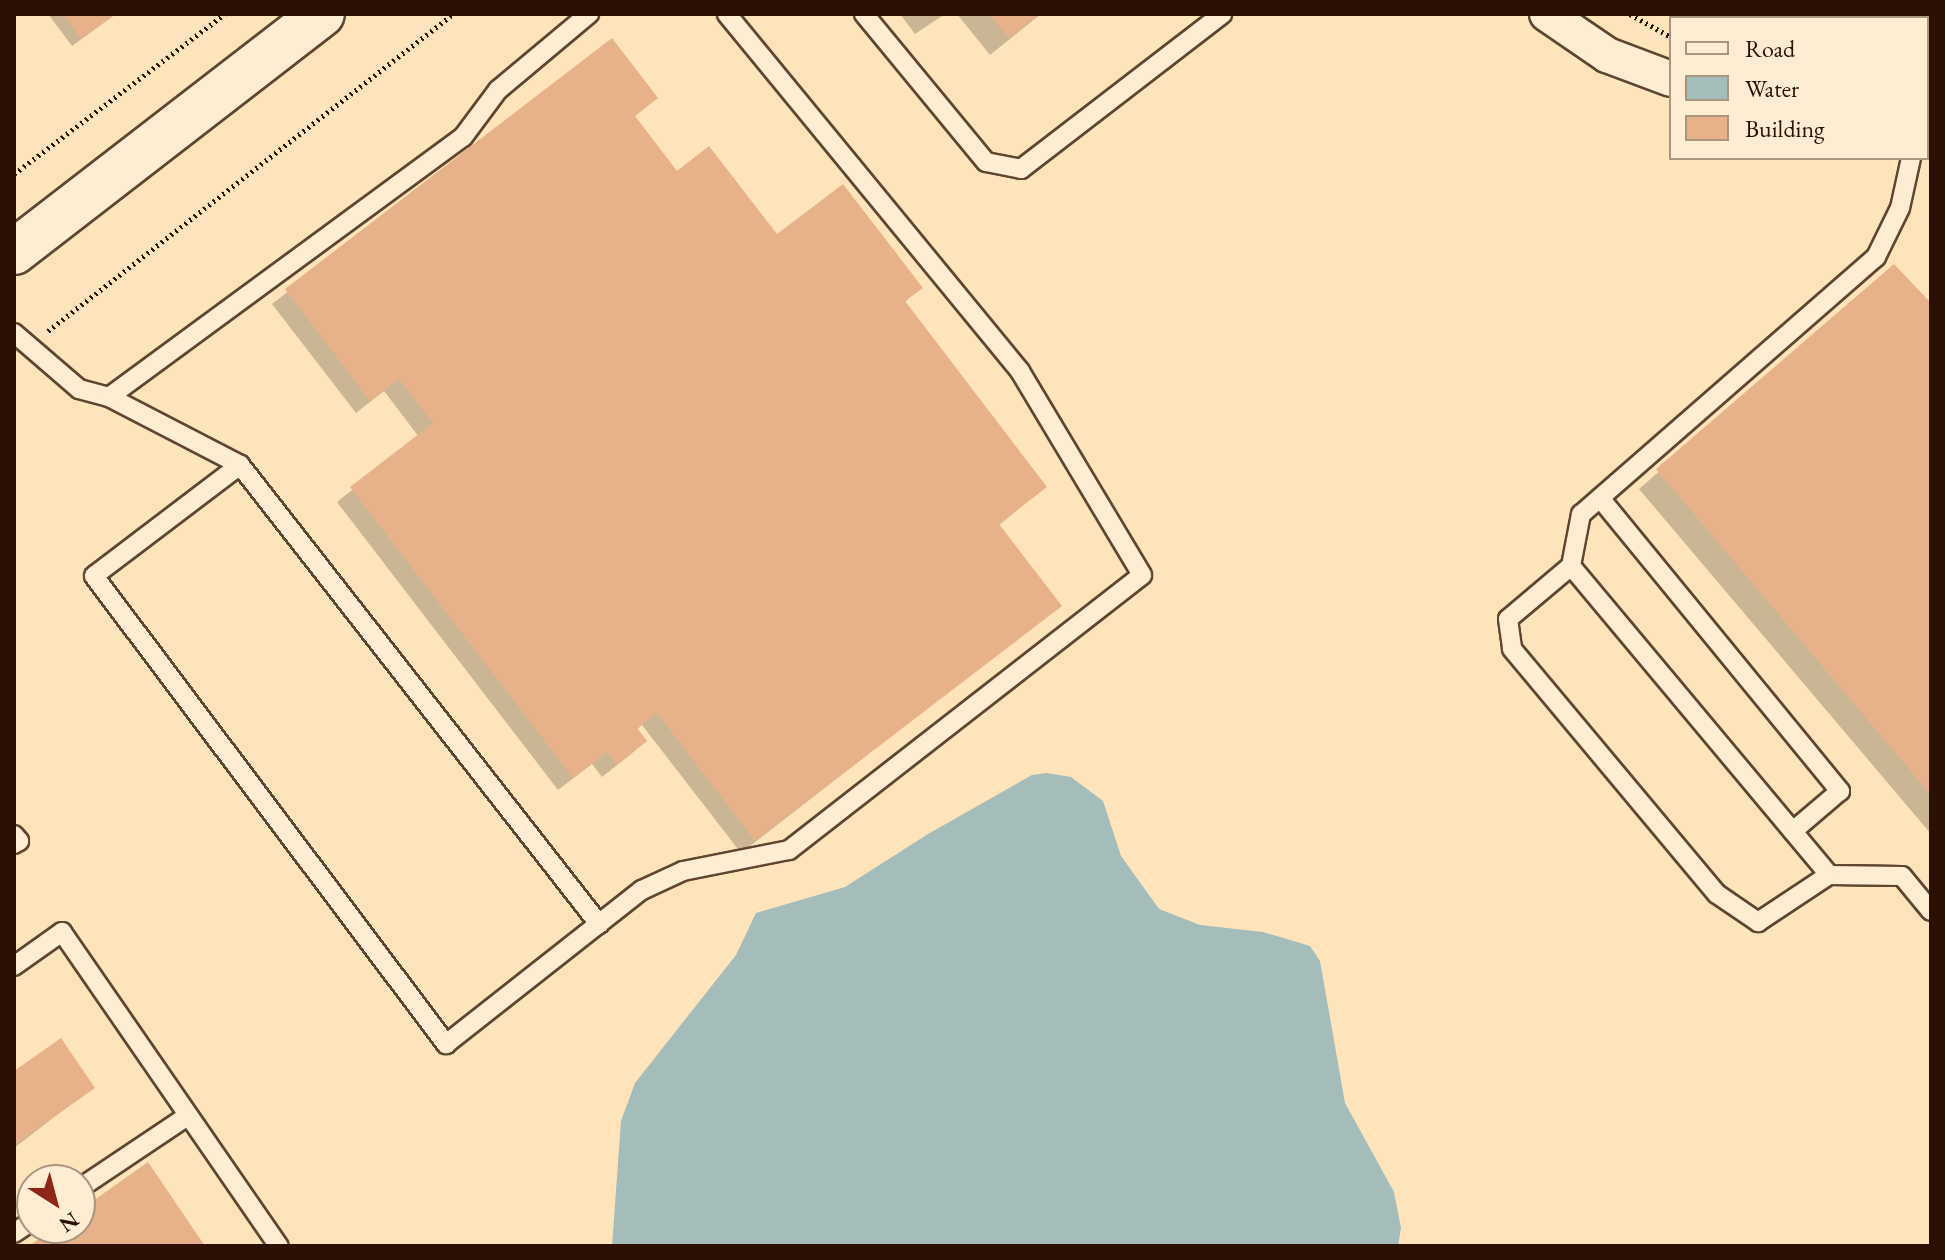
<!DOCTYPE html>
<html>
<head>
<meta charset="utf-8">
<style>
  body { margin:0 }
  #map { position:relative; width:1945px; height:1260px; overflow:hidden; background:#fde4ba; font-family:"EB Garamond",serif }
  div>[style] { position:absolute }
  .water>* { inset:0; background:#a4bcba }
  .shadow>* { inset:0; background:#0003 }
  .building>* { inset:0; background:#e7b28a }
  .path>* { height:5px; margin-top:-2.5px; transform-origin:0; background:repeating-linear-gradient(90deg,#2c1003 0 2px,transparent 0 6px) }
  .roads { filter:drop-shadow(2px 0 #604531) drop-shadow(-2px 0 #604531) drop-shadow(0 2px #604531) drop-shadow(0 -2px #604531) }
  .lane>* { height:18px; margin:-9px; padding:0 9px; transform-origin:9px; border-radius:9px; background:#feedd2 }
  .street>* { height:34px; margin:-17px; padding:0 17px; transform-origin:17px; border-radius:17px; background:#feedd2 }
  .secondary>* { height:44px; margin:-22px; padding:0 22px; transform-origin:22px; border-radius:22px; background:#feedd2 }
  span { translate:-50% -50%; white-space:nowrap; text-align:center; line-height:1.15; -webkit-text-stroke:6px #feedd2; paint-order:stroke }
  .frame { position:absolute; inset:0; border:16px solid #2c1003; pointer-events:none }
  .legend { position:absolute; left:1669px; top:16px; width:260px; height:144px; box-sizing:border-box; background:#feedd2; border:2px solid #aa957f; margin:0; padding:10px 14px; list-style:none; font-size:24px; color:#2c1003 }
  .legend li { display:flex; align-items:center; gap:16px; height:40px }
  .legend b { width:40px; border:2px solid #aa957f }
  .north { position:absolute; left:16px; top:1164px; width:80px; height:80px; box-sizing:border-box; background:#feedd2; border:2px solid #aa957f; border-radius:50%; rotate:144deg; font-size:22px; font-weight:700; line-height:32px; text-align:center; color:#2c1003 }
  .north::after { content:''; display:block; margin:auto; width:28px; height:36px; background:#8f2418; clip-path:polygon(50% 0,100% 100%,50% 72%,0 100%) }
</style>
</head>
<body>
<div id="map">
  <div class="water">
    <div style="clip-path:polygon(1047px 773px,1071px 777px,1103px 801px,1121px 856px,1159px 909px,1200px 925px,1263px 932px,1310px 946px,1320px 961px,1345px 1103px,1394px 1192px,1401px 1228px,1398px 1246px,612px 1246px,621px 1121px,635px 1083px,736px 955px,756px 913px,845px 887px,928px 834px,1032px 775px)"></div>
  </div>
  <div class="shadow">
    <div style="clip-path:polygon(48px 14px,116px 14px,72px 46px)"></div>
    <div style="clip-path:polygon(900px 14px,945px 14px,915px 34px)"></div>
    <div style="clip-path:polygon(957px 14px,1041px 14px,990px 55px)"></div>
    <div style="clip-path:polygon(612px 41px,655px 97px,633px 117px,676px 173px,777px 237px,920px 287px,904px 303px,1045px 487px,998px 526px,1059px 606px,741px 853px,642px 725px,636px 730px,645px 741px,631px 754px,602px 777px,592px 764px,558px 790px,337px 502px,419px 437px,384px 391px,356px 413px,272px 304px)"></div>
    <div style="clip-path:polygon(1894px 267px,1931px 306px,1931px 834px,1639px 489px)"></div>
    <div style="clip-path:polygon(14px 1073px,92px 1088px,14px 1148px)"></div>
  </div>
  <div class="building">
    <div style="clip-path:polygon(63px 14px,115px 14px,81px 39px)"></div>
    <div style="clip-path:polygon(989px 14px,1039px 14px,1009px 38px)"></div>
    <div style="clip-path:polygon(612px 38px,658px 98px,635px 116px,677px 171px,709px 146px,777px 234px,843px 184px,923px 288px,905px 301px,1047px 487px,999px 524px,1062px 606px,755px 841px,657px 713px,637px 728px,647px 741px,617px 765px,607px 752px,573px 778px,350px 487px,433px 423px,399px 379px,370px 401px,285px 289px)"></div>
    <div style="clip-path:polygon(1894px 264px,1931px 303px,1931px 795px,1656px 469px)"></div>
    <div style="clip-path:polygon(61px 1038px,95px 1088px,14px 1145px,14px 1071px)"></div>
    <div style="clip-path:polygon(148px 1162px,205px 1246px,29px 1246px,54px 1228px,80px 1228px,80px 1210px)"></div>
  </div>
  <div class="path">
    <div style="left:1630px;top:14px;width:47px;rotate:29.3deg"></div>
    <div style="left:1927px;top:95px;width:4px;rotate:14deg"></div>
    <div style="left:14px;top:174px;width:265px;rotate:-37.2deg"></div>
    <div style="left:48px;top:331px;width:514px;rotate:-38.05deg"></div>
  </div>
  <div class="roads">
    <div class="lane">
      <div style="left:864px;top:14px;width:192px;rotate:50.5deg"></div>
      <div style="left:986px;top:162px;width:36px;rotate:11deg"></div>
      <div style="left:1021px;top:169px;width:254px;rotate:-37.6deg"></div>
      <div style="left:1798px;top:18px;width:4px;rotate:-63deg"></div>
      <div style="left:1911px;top:158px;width:51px;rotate:102.4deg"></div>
      <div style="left:1900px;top:208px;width:55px;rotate:116.1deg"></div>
      <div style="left:1876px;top:257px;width:391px;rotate:138.9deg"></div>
      <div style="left:1581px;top:514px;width:53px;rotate:100.9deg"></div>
      <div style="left:1571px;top:566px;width:403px;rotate:50.1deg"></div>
      <div style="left:1829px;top:875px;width:73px;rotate:0.8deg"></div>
      <div style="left:1902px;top:876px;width:45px;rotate:50.4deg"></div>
      <div style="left:14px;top:333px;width:86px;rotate:40.7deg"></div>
      <div style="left:79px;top:389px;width:31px;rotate:15deg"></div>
      <div style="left:109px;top:397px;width:148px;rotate:27.4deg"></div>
      <div style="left:240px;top:465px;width:183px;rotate:142.8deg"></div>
      <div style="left:94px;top:576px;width:586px;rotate:53.05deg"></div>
      <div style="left:446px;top:1044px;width:249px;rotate:-38.2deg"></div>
      <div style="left:642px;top:890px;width:45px;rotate:-24.9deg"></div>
      <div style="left:683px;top:871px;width:108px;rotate:-11.2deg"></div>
      <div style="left:789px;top:850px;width:447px;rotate:-37.9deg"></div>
      <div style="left:1142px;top:575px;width:238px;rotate:-120.9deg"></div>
      <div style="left:1020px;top:371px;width:462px;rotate:-129.4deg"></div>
      <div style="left:109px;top:397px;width:439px;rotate:-36.3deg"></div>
      <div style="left:463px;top:137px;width:59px;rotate:-53.3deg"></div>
      <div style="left:498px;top:90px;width:119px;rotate:-39.9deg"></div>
      <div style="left:240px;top:465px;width:583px;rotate:51.97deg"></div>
      <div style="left:1600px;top:498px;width:379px;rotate:50.7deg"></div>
      <div style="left:1840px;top:791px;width:62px;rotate:139.6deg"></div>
      <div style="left:1571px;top:566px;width:82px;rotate:139.9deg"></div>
      <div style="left:1508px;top:619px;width:30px;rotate:82deg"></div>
      <div style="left:1512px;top:649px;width:319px;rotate:50.1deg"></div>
      <div style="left:1717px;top:894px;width:50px;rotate:34.3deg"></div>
      <div style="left:1758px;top:922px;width:85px;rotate:-33.5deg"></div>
      <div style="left:14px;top:835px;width:8px;rotate:50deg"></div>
      <div style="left:19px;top:841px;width:6px;rotate:149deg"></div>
      <div style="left:14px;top:966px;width:59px;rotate:-35.3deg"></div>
      <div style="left:62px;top:932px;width:382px;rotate:55.4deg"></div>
      <div style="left:80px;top:1188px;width:128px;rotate:-33.8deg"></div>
      <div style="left:14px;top:1233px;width:22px;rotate:-34deg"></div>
    </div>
    <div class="street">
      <div style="left:1547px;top:14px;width:73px;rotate:34.3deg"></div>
      <div style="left:1607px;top:55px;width:68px;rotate:20.6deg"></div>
      <div style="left:1927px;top:135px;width:4px;rotate:14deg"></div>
    </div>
    <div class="secondary">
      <div style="left:14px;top:252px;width:389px;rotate:-37.7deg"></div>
    </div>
  </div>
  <div class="frame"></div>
  <ul class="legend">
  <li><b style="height:10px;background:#feedd2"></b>Road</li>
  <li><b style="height:22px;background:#a4bcba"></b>Water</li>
  <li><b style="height:22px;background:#e7b28a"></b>Building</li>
  </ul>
  <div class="north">N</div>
</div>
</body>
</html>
